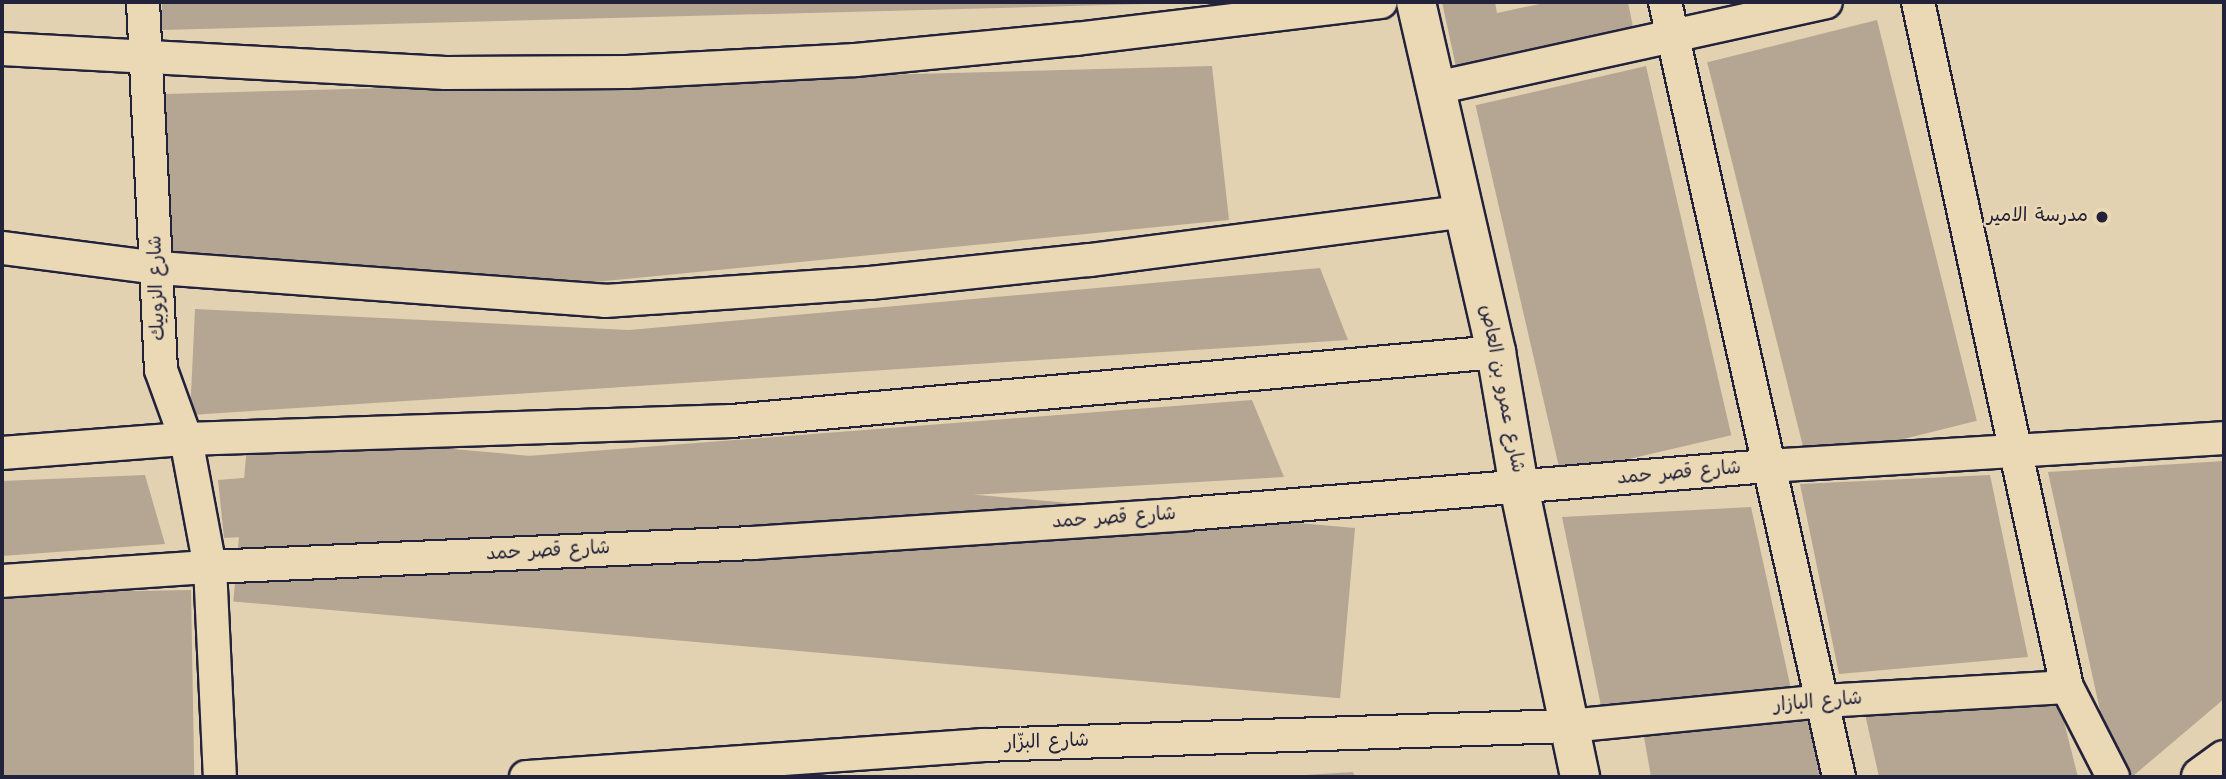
<!DOCTYPE html>
<html>
<head>
<meta charset="utf-8">
<style>
  body { margin:0 }
  #map { position:relative; width:2226px; height:779px; overflow:hidden; background:#e3d2b1; font-family:Kalam,"Playpen Sans Arabic",sans-serif }
  div>[style] { position:absolute }
  .building>* { inset:0; background:#b4a693; transform-origin:0 0 }
  .roads { filter:drop-shadow(2px 0 #22223b) drop-shadow(-2px 0 #22223b) drop-shadow(0 2px #22223b) drop-shadow(0 -2px #22223b) }
  .street>* { height:32px; margin:-16px; padding:0 16px; transform-origin:16px; border-radius:16px; background:#ebd9b6 }
  .secondary>* { height:38px; margin:-19px; padding:0 19px; transform-origin:19px; border-radius:19px; background:#ebd9b6 }
  .dots>* { width:19px; height:19px; translate:-50% -50%; box-sizing:border-box; border:4px solid #ebd9b6; border-radius:50% }
  span { translate:-50% -50%; white-space:nowrap; text-align:center; line-height:1.15; -webkit-text-stroke:5px #ebd9b6; paint-order:stroke }
  .poi-label { font-size:19px; color:#22223b }
  .right { translate:-100% -50%; text-align:right }
  .street-label { font-size:19px; color:#22223b }
  .frame { position:absolute; inset:0; border:4px solid #22223b; pointer-events:none }
</style>
</head>
<body>
<div id="map">
  <div class="building">
    <div style="clip-path:polygon(162px 2px,1146px 2px,1146px 4px,162px 30px)"></div>
    <div style="clip-path:polygon(1442px 2px,1495px 2px,1497px 13px,1549px 2px,1628px 2px,1633px 27px,1456px 67px)"></div>
    <div style="left:1877px;top:20px;width:413px;height:175px;rotate:76deg"></div>
    <div style="clip-path:polygon(1212px 66px,1229px 220px,595px 282px,170px 251px,165px 94px)"></div>
    <div style="left:1646px;top:66px;width:379px;height:175px;rotate:77deg"></div>
    <div style="clip-path:polygon(1320px 268px,1348px 340px,190px 415px,195px 309px,629px 330px)"></div>
    <div style="clip-path:polygon(1252px 400px,1284px 477px,224px 538px,218px 480px)"></div>
    <div style="clip-path:polygon(2224px 461px,2224px 699px,2133px 776px,2111px 761px,2048px 472px)"></div>
    <div style="clip-path:polygon(145px 475px,165px 544px,2px 556px,2px 481px)"></div>
    <div style="clip-path:polygon(1990px 475px,2028px 657px,1839px 674px,1800px 484px)"></div>
    <div style="clip-path:polygon(1751px 507px,1791px 689px,1601px 706px,1562px 517px)"></div>
    <div style="left:1355px;top:528px;width:171px;height:1111px;rotate:95deg"></div>
    <div style="left:191px;top:590px;width:187px;height:190px;rotate:89deg"></div>
    <div style="clip-path:polygon(2058px 698px,2078px 777px,1879px 777px,1865px 714px)"></div>
    <div style="clip-path:polygon(1818px 705px,1831px 777px,1651px 777px,1644px 737px)"></div>
    <div style="clip-path:polygon(1353px 772px,1355px 777px,1305px 777px,1305px 775px)"></div>
  </div>
  <div class="roads">
    <div class="street">
      <div style="left:143px;top:2px;width:368px;rotate:87.2deg"></div>
      <div style="left:161px;top:370px;width:73px;rotate:70.1deg"></div>
      <div style="left:186px;top:439px;width:130px;rotate:79.4deg"></div>
      <div style="left:210px;top:567px;width:210px;rotate:87.3deg"></div>
      <div style="left:1665px;top:2px;width:794px;rotate:77.35deg"></div>
      <div style="left:1918px;top:2px;width:701px;rotate:77.73deg"></div>
      <div style="left:2067px;top:687px;width:101px;rotate:62.9deg"></div>
      <div style="left:2px;top:49px;width:444px;rotate:3.1deg"></div>
      <div style="left:445px;top:73px;width:182px;rotate:-0.3deg"></div>
      <div style="left:627px;top:72px;width:229px;rotate:-3deg"></div>
      <div style="left:856px;top:60px;width:221px;rotate:-5.5deg"></div>
      <div style="left:1076px;top:39px;width:307px;rotate:-6.9deg"></div>
      <div style="left:1436px;top:88px;width:399px;rotate:-12.4deg"></div>
      <div style="left:2px;top:248px;width:158px;rotate:7.3deg"></div>
      <div style="left:159px;top:268px;width:447px;rotate:4.2deg"></div>
      <div style="left:605px;top:301px;width:266px;rotate:-3.9deg"></div>
      <div style="left:870px;top:283px;width:221px;rotate:-6deg"></div>
      <div style="left:1090px;top:260px;width:378px;rotate:-7.4deg"></div>
      <div style="left:2px;top:453px;width:185px;rotate:-4.4deg"></div>
      <div style="left:186px;top:439px;width:546px;rotate:-1.89deg"></div>
      <div style="left:732px;top:421px;width:767px;rotate:-5.16deg"></div>
      <div style="left:2px;top:581px;width:208px;rotate:-3.9deg"></div>
      <div style="left:210px;top:567px;width:544px;rotate:-2.53deg"></div>
      <div style="left:753px;top:543px;width:434px;rotate:-3.8deg"></div>
      <div style="left:1186px;top:514px;width:583px;rotate:-4.72deg"></div>
      <div style="left:1767px;top:466px;width:458px;rotate:-3.5deg"></div>
      <div style="left:526px;top:777px;width:458px;rotate:-4deg"></div>
      <div style="left:983px;top:745px;width:586px;rotate:-1.86deg"></div>
      <div style="left:1569px;top:726px;width:255px;rotate:-5.6deg"></div>
      <div style="left:1823px;top:701px;width:244px;rotate:-3.3deg"></div>
    </div>
    <div class="secondary">
      <div style="left:1416px;top:2px;width:359px;rotate:77.1deg"></div>
      <div style="left:1496px;top:352px;width:137px;rotate:80.3deg"></div>
      <div style="left:1519px;top:487px;width:296px;rotate:78.1deg"></div>
      <div style="left:2201px;top:777px;width:29px;rotate:-36deg"></div>
    </div>
  </div>
  <div class="dots">
    <div style="left:2102px;top:217px;background:#22223b"></div>
  </div>
  <div class="poi-label">
    <span class="right" style="left:2088px;top:217px">مدرسة الامير</span>
  </div>
  <div class="street-label">
    <span style="left:158px;top:288px;rotate:-92deg">شارع الزوبيك</span>
    <span style="left:1501px;top:389px;rotate:79deg">شارع عمرو بن العاص</span>
    <span style="left:1679px;top:474px;rotate:-5deg">شارع قصر حمد</span>
    <span style="left:1114px;top:519px;rotate:-4deg">شارع قصر حمد</span>
    <span style="left:548px;top:552px;rotate:-3deg">شارع قصر حمد</span>
    <span style="left:1818px;top:703px;rotate:-5deg">شارع البازار</span>
    <span style="left:1047px;top:743px;rotate:-2deg">شارع البزّار</span>
  </div>
  <div class="frame"></div>
</div>
</body>
</html>
